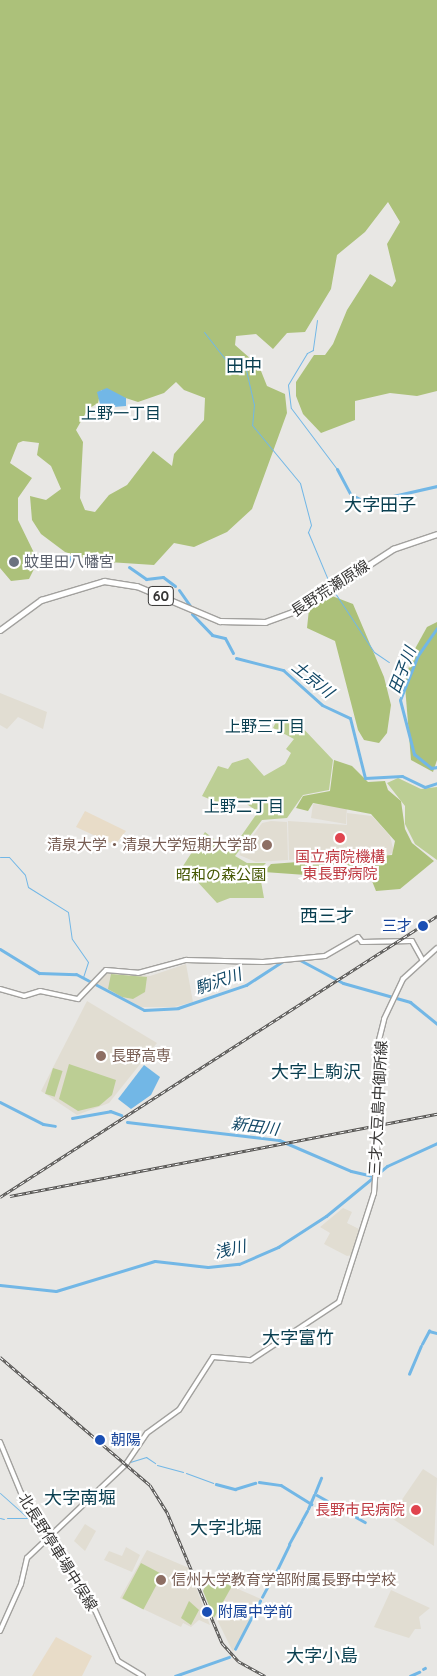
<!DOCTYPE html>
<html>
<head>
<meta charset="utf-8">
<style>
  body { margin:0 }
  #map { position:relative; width:437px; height:1676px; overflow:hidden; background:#e8e7e4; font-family:Quicksand,"Noto Sans JP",sans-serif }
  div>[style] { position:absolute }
  .industrial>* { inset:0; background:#e8dcc8 }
  .built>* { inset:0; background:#e1ddd2 }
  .green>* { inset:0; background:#bcce94; transform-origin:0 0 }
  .forest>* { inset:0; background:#acc17a }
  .water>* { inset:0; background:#72b7e6; transform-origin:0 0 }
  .stream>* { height:1px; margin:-0.5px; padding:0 0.5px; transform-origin:0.5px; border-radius:0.5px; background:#72b7e6 }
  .canal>* { height:2.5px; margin:-1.25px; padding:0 1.25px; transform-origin:1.25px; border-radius:1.25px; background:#72b7e6 }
  .river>* { height:3px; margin:-1.5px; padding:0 1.5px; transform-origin:1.5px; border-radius:1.5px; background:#72b7e6 }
  .roads { filter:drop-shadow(1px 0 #a2a19e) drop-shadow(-1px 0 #a2a19e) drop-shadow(0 1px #a2a19e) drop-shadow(0 -1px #a2a19e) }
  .secondary>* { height:4px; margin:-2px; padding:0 2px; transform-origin:2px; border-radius:2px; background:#fff }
  .primary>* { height:4.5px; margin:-2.25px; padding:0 2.25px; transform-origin:2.25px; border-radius:2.25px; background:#fff }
  .rail>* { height:3px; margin-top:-1.5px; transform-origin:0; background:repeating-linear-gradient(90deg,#fff 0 4px,#52514f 0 8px); box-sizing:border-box; border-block:1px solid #52514f }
  .dots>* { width:14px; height:14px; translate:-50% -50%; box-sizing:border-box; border:2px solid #fff; border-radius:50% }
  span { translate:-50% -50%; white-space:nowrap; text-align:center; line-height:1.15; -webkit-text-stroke:4.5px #fff; paint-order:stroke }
  .shield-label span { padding:1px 4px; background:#fff; border:1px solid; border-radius:4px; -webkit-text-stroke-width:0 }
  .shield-label { font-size:14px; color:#363534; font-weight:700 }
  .worship-label { font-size:15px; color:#5b616d }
  .left { translate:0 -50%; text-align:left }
  .street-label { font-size:15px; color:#363534 }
  .education-label { font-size:15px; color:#785e54 }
  .right { translate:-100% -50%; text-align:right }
  .health-label { font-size:15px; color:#be3a42 }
  .park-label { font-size:15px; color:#465804 }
  .transit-label { font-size:15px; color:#164399 }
  .neighbourhood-label { font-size:16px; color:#0a3f50 }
  .water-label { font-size:16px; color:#114766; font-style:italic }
  .quarter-label { font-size:18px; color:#0a3f50 }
</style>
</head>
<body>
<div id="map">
  <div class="industrial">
    <div style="clip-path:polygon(85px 811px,126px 831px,115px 845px,76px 827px)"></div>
    <div style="clip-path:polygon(56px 1637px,92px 1656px,82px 1676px,32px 1676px)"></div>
  </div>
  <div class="built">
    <div style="clip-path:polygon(0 693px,47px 712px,43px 729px,18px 717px,7px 729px,0 725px)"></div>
    <div style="clip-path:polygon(313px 804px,347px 807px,346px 824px,311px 818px)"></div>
    <div style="clip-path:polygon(347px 813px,372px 816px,390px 836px,394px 852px,385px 857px,355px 853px,289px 860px,288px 821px,347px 825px)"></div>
    <div style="clip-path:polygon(271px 821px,287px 822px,288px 860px,256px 862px,239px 855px,262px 823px)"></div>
    <div style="clip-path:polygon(186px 964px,193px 1002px,174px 1007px,136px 1007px,96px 984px,104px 972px,150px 976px)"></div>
    <div style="clip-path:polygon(87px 1001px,157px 1043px,109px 1103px,77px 1115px,41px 1091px)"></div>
    <div style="clip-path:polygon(343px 1208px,352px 1212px,347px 1223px,363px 1231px,352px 1255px,347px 1256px,324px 1244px,330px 1233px,320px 1227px)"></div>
    <div style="clip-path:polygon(423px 1469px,437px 1478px,434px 1546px,390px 1517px)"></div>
    <div style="clip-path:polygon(85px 1524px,96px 1531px,85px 1551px,74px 1541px)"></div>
    <div style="clip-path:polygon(126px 1547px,140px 1555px,132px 1572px,104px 1560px,109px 1551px,122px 1556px)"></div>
    <div style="clip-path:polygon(147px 1550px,189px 1568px,210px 1625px,199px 1620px,191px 1627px,183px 1623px,181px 1627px,120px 1598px)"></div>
    <div style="clip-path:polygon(210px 1577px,261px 1599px,233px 1652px,203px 1591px)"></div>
    <div style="clip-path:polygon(391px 1590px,430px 1608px,419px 1617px,421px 1629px,415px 1629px,409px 1638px,374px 1627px)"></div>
  </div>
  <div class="green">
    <div style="clip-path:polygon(278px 718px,298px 723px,333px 760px,329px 790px,303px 795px,287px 818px,262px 820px,235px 856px,247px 863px,266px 863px,259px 870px,264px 898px,230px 898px,217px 903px,183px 866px,205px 832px,230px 852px,258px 812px,244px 802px,226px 806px,202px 796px,218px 766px,228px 769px,232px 763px,248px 758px,264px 776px,285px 764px,291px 753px,286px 749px,294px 739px,273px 728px)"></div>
    <div style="clip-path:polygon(398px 778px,421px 789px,437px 787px,437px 860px,415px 844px,405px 824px,405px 806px,387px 783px)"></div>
    <div style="clip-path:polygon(111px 974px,147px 977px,145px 992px,133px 999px,122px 997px,108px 989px)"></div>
    <div style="clip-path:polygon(69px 1064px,116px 1080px,112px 1095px,99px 1106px,78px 1111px,59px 1099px)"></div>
    <div style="left:53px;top:1068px;width:10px;height:27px;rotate:17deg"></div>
    <div style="left:141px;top:1563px;width:24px;height:40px;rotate:28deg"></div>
    <div style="clip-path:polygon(210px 1577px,232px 1586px,214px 1618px,203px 1591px)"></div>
    <div style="clip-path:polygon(189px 1601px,199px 1610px,191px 1625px,181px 1618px)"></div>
  </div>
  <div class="forest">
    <div style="clip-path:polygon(evenodd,0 0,437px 0,437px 391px,417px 396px,390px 393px,355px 401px,355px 420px,321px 433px,303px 414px,296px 396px,296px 382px,314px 355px,325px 355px,333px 344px,347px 310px,370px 274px,392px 287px,396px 281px,387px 244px,400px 222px,388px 202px,365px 232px,337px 255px,331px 289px,305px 332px,287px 333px,273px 349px,256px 334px,236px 336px,235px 345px,259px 366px,267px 386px,285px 394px,287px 413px,252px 509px,227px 532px,194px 547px,174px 543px,154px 565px,93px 561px,65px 552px,41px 534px,32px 520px,30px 496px,46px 500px,61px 489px,51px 466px,37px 455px,39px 443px,23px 441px,18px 443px,10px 463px,32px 478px,18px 498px,18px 520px,38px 561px,29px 579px,11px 581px,0 568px,0 0,176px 382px,184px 390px,205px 398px,204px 420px,174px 454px,172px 466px,153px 451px,127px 485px,109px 495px,95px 512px,85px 510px,80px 498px,83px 442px,76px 430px,88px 409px,98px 403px,101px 390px,138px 402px,164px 393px,176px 382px)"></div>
    <div style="clip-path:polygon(332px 596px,353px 604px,384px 677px,391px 705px,387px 733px,379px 743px,364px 740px,358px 730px,335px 641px,307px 628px,309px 609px)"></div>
    <div style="clip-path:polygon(437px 622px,437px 760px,433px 772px,411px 760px,405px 686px,411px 656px,427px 627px)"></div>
    <div style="clip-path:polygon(334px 760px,352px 766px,368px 782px,385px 781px,388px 790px,401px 801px,405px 829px,412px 843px,434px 861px,400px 889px,376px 891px,366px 866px,320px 876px,264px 872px,271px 864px,392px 855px,395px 841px,371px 814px,313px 803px,308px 811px,296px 808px,303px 796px,330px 791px)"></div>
  </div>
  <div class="water">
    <div style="clip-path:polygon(107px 388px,126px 398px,126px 406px,101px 408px,97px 392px)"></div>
    <div style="left:47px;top:556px;width:26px;height:9px"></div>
    <div style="clip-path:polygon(144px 1065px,160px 1077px,151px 1095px,131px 1109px,118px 1099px)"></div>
  </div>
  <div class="stream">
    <div style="left:317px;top:320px;width:30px;rotate:98deg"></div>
    <div style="left:313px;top:350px;width:7px;rotate:153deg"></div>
    <div style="left:307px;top:353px;width:37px;rotate:121deg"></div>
    <div style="left:288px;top:385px;width:23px;rotate:83deg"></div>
    <div style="left:291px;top:408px;width:76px;rotate:53deg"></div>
    <div style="left:204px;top:332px;width:34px;rotate:52deg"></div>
    <div style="left:225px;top:359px;width:24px;rotate:28deg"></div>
    <div style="left:246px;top:370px;width:35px;rotate:77deg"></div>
    <div style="left:254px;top:404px;width:21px;rotate:95deg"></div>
    <div style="left:252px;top:425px;width:75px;rotate:50.4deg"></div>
    <div style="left:300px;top:483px;width:43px;rotate:75.3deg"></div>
    <div style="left:311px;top:525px;width:8px;rotate:113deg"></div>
    <div style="left:308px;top:532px;width:60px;rotate:67.3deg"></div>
    <div style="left:333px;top:590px;width:74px;rotate:56.5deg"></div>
    <div style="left:374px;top:652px;width:18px;rotate:34deg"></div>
    <div style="left:394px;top:666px;width:20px;rotate:41deg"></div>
    <div style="left:0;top:857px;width:9px"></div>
    <div style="left:9px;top:857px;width:24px;rotate:48deg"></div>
    <div style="left:25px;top:875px;width:12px;rotate:76deg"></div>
    <div style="left:28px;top:887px;width:47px;rotate:32deg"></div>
    <div style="left:68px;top:912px;width:27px;rotate:82deg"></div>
    <div style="left:72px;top:939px;width:28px;rotate:55deg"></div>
    <div style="left:88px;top:962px;width:16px;rotate:108deg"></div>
    <div style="left:130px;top:1462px;width:17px;rotate:-17deg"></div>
    <div style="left:146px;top:1457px;width:11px;rotate:34deg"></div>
    <div style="left:157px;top:1465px;width:27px;rotate:15deg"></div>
    <div style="left:186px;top:1473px;width:29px;rotate:20deg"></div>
    <div style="left:0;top:1493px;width:62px;rotate:41.7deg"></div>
    <div style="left:89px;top:1497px;width:29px;rotate:-44deg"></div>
    <div style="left:81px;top:1504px;width:6px;rotate:-45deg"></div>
    <div style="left:0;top:1518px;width:4px;rotate:14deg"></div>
    <div style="left:7px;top:1518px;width:20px"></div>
  </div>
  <div class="canal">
    <div style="left:422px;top:1344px;width:15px;rotate:-62deg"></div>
    <div style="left:429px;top:1331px;width:8px;rotate:14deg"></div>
    <div style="left:409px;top:1374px;width:30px;rotate:-67deg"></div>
    <div style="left:259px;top:1482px;width:22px;rotate:8deg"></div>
    <div style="left:281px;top:1485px;width:36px;rotate:32deg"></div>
    <div style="left:216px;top:1484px;width:20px;rotate:15deg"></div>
    <div style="left:235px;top:1489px;width:21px;rotate:-17deg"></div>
    <div style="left:315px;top:1493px;width:16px;rotate:-68deg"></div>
    <div style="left:317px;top:1495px;width:55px;rotate:29.4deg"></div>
    <div style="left:308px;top:1509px;width:15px;rotate:-67deg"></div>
    <div style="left:302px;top:1520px;width:10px;rotate:-61deg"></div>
    <div style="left:289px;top:1544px;width:25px;rotate:-61deg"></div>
    <div style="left:276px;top:1572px;width:30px;rotate:-64deg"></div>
    <div style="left:262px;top:1597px;width:27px;rotate:-62deg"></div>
    <div style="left:235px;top:1649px;width:54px;rotate:-62.5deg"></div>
    <div style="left:423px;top:1669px;width:2px;rotate:-27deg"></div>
    <div style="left:175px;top:1676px;width:57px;rotate:-19.4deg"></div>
    <div style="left:410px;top:1676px;width:10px;rotate:-24deg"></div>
  </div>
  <div class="river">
    <div style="left:337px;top:469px;width:27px;rotate:62deg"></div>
    <div style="left:356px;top:497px;width:10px;rotate:29deg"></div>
    <div style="left:371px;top:501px;width:68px;rotate:-12.8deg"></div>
    <div style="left:129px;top:567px;width:21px;rotate:35deg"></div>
    <div style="left:146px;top:579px;width:17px;rotate:-7deg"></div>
    <div style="left:163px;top:577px;width:15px;rotate:37deg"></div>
    <div style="left:179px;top:590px;width:19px;rotate:55deg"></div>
    <div style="left:192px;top:614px;width:29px;rotate:46deg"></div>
    <div style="left:212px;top:635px;width:13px;rotate:13deg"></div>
    <div style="left:225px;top:638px;width:17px;rotate:62deg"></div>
    <div style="left:437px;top:628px;width:33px;rotate:125deg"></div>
    <div style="left:418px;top:655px;width:48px;rotate:111.8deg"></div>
    <div style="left:400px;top:700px;width:56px;rotate:75.5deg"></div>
    <div style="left:414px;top:754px;width:22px;rotate:39deg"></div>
    <div style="left:431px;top:768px;width:6px;rotate:-9deg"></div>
    <div style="left:236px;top:658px;width:49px;rotate:14.3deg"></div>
    <div style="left:283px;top:670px;width:52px;rotate:41.9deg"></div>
    <div style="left:322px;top:705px;width:31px;rotate:25deg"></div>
    <div style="left:350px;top:718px;width:62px;rotate:76deg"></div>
    <div style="left:365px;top:778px;width:37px;rotate:-3deg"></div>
    <div style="left:402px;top:776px;width:25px;rotate:26deg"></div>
    <div style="left:425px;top:787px;width:13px;rotate:-18deg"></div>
    <div style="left:0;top:949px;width:46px;rotate:31.6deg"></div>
    <div style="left:39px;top:973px;width:37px;rotate:2deg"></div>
    <div style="left:76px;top:974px;width:77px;rotate:27.9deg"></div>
    <div style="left:144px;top:1010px;width:34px;rotate:-3deg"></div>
    <div style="left:178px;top:1008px;width:72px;rotate:-18.7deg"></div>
    <div style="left:246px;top:985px;width:44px;rotate:-33deg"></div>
    <div style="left:298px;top:959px;width:51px;rotate:28.1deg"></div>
    <div style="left:343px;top:983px;width:70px;rotate:15.8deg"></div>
    <div style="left:410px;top:1002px;width:35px;rotate:39deg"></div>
    <div style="left:0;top:1102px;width:48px;rotate:27.1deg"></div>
    <div style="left:43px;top:1124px;width:12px;rotate:9deg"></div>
    <div style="left:72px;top:1118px;width:39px;rotate:-10deg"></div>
    <div style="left:110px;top:1111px;width:12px;rotate:20deg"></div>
    <div style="left:127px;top:1122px;width:153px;rotate:6.8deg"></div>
    <div style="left:279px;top:1140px;width:78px;rotate:23.3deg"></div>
    <div style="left:351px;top:1171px;width:22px;rotate:13deg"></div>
    <div style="left:0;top:1285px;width:56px;rotate:6.1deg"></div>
    <div style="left:56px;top:1291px;width:103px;rotate:-16.9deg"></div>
    <div style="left:155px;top:1261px;width:53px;rotate:6.5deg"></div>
    <div style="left:208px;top:1267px;width:31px;rotate:-6deg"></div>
    <div style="left:239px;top:1264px;width:43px;rotate:-23.6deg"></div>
    <div style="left:278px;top:1247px;width:57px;rotate:-32.9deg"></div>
    <div style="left:326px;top:1216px;width:79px;rotate:-39.3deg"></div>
    <div style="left:387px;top:1166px;width:55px;rotate:-24.7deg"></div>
  </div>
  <div class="roads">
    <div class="secondary">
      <div style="left:0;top:989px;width:25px;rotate:16deg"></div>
      <div style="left:24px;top:996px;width:17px;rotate:-17deg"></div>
      <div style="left:40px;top:991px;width:39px;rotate:12deg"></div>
      <div style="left:78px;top:999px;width:40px;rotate:-46deg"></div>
      <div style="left:106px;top:970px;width:32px;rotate:5deg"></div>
      <div style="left:138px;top:973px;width:50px;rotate:-15.2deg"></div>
      <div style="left:186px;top:960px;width:77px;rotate:1.5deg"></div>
      <div style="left:263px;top:962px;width:62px;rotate:-5.5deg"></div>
      <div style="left:325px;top:956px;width:38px;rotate:-30deg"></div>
      <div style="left:358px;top:937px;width:6px;rotate:51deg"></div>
      <div style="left:362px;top:942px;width:50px;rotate:-1.1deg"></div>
      <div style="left:412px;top:941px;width:21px;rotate:61deg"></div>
      <div style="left:0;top:1442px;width:55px;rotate:67.6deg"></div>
      <div style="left:21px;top:1493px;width:39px;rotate:55deg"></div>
      <div style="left:43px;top:1525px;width:35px;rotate:65deg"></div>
      <div style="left:58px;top:1557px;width:53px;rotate:52.7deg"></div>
      <div style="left:90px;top:1599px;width:68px;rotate:65.7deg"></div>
      <div style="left:118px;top:1661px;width:29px;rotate:31deg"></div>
      <div style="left:0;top:1631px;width:51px;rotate:-65.9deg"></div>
      <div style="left:21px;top:1584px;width:27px;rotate:-77deg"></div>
      <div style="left:27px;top:1558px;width:137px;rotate:-43.5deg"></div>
      <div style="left:126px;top:1464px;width:37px;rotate:-56deg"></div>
      <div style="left:147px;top:1433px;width:39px;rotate:-36deg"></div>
      <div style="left:179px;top:1410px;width:63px;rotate:-57.3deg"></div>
      <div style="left:213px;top:1357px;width:38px;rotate:5deg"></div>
      <div style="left:251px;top:1360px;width:105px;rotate:-33.4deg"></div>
      <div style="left:339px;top:1302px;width:114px;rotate:-72.2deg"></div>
      <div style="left:374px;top:1193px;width:82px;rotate:-85.8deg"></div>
      <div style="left:380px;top:1111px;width:63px;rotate:-92.7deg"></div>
      <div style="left:377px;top:1048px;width:30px;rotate:-76deg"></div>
      <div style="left:384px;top:1019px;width:44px;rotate:-64.6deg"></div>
      <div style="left:403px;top:979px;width:46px;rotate:-42.4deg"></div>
    </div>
    <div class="primary">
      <div style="left:0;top:630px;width:51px;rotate:-36.2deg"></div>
      <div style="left:41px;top:600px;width:66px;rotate:-16.8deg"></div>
      <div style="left:104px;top:581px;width:33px;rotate:9deg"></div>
      <div style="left:137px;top:586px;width:90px;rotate:22.9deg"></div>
      <div style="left:220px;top:621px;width:45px;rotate:1.3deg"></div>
      <div style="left:265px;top:622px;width:38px;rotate:-20deg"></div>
      <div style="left:301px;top:609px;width:110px;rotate:-33.1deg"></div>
      <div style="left:393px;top:549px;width:46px;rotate:-18.8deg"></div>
    </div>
  </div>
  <div class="rail">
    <div style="left:10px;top:1196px;width:435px;rotate:-10.9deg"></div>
    <div style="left:0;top:1197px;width:520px;rotate:-32.74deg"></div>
    <div style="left:0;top:1357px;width:197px;rotate:40.5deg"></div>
    <div style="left:150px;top:1485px;width:32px;rotate:58deg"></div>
    <div style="left:167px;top:1512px;width:142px;rotate:67.2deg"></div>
    <div style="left:222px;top:1643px;width:24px;rotate:48deg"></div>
    <div style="left:238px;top:1661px;width:31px;rotate:29deg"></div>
  </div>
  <div class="dots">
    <div style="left:14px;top:562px;background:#6b7280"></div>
    <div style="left:340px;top:838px;background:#e0444e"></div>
    <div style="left:267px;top:845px;background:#8d6e63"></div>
    <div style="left:423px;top:926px;background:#1a4fb4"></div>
    <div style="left:101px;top:1056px;background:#8d6e63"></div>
    <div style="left:100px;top:1440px;background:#1a4fb4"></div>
    <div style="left:416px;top:1510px;background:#e0444e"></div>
    <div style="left:161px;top:1580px;background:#8d6e63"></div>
    <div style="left:207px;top:1612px;background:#1a4fb4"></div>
  </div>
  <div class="shield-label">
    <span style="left:161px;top:596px">60</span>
  </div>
  <div class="worship-label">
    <span class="left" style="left:24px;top:562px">蚊里田八幡宮</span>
  </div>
  <div class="street-label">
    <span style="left:330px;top:588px;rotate:-33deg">長野荒瀬原線</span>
    <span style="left:378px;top:1108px;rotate:-87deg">三才大豆島中御所線</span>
    <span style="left:58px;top:1552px;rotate:58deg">北長野停車場中俣線</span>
  </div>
  <div class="education-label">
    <span class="right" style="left:257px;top:845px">清泉大学・清泉大学短期大学部</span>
    <span class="left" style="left:111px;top:1056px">長野高専</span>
    <span class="left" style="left:171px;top:1580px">信州大学教育学部附属長野中学校</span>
  </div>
  <div class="health-label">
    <span style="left:340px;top:865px">国立病院機構<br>東長野病院</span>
    <span class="right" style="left:405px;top:1510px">長野市民病院</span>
  </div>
  <div class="park-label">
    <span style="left:221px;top:875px">昭和の森公園</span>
  </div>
  <div class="transit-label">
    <span class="right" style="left:412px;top:926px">三才</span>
    <span class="left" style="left:111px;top:1440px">朝陽</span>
    <span class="left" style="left:218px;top:1612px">附属中学前</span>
  </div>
  <div class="neighbourhood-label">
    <span style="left:121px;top:413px">上野一丁目</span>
    <span style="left:265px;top:726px">上野三丁目</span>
    <span style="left:244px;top:806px">上野二丁目</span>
  </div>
  <div class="water-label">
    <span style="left:402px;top:670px;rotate:-69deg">田子川</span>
    <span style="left:313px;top:679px;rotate:39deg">土京川</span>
    <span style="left:218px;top:981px;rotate:-19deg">駒沢川</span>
    <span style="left:255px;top:1126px;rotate:8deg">新田川</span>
    <span style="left:230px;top:1249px;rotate:-13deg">浅川</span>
  </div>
  <div class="quarter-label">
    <span style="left:244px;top:366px">田中</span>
    <span style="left:380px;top:505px">大字田子</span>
    <span style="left:327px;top:916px">西三才</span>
    <span style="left:316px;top:1072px">大字上駒沢</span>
    <span style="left:298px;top:1338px">大字富竹</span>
    <span style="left:80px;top:1498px">大字南堀</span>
    <span style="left:226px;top:1528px">大字北堀</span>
    <span style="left:322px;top:1656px">大字小島</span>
  </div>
</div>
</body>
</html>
